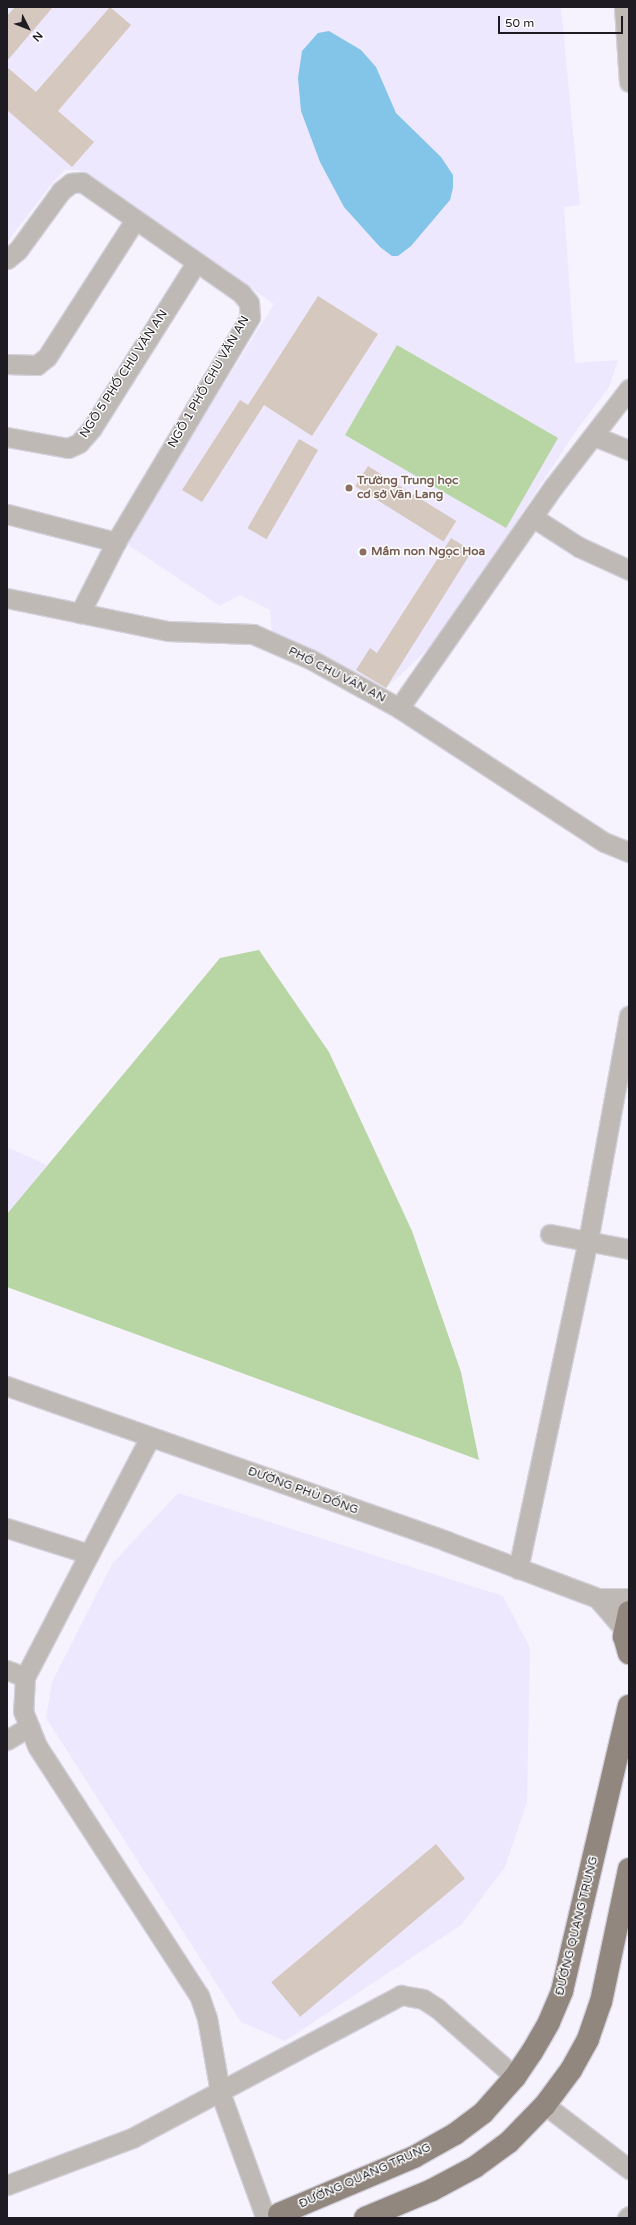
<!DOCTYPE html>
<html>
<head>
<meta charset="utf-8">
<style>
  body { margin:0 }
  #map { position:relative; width:636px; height:2225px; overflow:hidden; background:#f6f3ff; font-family:"Varela Round",sans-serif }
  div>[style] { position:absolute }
  .built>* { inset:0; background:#eee8fe }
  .green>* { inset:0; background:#b8d6a4; transform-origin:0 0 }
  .water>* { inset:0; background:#82c5e9 }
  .building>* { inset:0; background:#d5c8be; transform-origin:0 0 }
  .roads { filter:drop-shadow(1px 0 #d3d1dc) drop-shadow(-1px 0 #d3d1dc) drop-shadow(0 1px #d3d1dc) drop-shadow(0 -1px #d3d1dc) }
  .minor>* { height:19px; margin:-9.5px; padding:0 9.5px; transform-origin:9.5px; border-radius:9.5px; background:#bfb9b5 }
  .major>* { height:22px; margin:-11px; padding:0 11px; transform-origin:11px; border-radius:11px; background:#91877f }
  .dots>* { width:11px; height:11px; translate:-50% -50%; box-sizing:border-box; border:2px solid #fff; border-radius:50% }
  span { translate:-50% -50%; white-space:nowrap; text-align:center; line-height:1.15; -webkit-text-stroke:3px #fff; paint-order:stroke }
  .street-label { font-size:12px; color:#1e1c22 }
  .education-label { font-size:12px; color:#785e54; font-weight:700 }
  .left { translate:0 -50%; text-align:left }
  .frame { position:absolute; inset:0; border:8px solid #1e1c22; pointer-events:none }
  .north { position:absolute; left:8px; top:8px; width:40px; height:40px; -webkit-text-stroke:3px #fff; paint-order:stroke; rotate:132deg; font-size:11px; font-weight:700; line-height:16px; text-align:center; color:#1e1c22 }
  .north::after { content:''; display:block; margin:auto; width:14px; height:18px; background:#1e1c22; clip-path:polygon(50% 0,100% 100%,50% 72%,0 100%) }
  .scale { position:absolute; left:498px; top:16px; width:125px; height:18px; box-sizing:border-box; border:2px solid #1e1c22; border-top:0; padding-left:5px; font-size:12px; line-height:14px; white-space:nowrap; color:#1e1c22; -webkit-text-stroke:3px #fff; paint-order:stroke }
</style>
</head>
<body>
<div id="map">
  <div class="built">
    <div style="clip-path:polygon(7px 7px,561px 7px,580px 205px,564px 207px,575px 363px,618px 360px,609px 387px,574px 434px,439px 639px,382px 692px,272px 635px,270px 610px,240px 595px,220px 606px,125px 543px,274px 304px,77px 170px,65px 170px,54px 181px,7px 242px)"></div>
    <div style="clip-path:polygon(7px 1147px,47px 1165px,7px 1214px)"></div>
    <div style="clip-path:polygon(178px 1493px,503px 1596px,530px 1648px,527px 1802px,505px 1867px,461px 1925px,285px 2041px,241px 2022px,46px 1718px,52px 1682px,112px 1564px)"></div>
  </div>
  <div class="green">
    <div style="left:397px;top:345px;width:186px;height:104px;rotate:30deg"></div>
    <div style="clip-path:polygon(259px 950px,329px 1052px,412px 1231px,461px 1372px,479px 1460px,7px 1287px,7px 1214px,220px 958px)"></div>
  </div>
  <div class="water">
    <div style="clip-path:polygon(329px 31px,361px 50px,376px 67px,396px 113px,441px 157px,453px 175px,453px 188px,450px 200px,411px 246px,398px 256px,392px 256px,380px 247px,344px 207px,320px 162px,301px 111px,298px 78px,302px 51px,318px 33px)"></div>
  </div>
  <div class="building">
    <div style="clip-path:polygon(15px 7px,53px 7px,7px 61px,7px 16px)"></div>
    <div style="clip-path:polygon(110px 7px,131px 25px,58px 111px,94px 142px,72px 167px,7px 110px,7px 67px,36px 92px)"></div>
    <div style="clip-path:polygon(318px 296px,378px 334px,312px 436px,264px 405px,202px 502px,182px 490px,240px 400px,248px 405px)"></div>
    <div style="left:299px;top:439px;width:22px;height:103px;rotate:30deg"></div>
    <div style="left:368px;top:466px;width:104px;height:24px;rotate:32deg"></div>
    <div style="clip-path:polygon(451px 538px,472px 551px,386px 688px,356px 670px,370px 648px,377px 653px)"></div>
    <div style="left:436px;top:1844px;width:45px;height:215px;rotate:50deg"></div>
  </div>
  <div class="roads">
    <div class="minor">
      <div style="left:624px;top:7px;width:75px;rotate:86.2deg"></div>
      <div style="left:7px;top:259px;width:14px;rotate:-39deg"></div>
      <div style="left:18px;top:250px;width:73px;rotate:-53.9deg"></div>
      <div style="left:61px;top:191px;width:13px;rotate:-39deg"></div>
      <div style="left:71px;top:183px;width:11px;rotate:-5deg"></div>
      <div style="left:82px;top:182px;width:194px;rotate:34.9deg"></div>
      <div style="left:241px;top:293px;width:13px;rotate:51deg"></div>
      <div style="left:249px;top:303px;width:14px;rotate:86deg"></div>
      <div style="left:250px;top:317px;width:262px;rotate:120.8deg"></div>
      <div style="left:116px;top:542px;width:80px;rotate:116.9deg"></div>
      <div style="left:7px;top:364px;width:30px;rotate:2deg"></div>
      <div style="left:37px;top:365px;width:13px;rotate:-39deg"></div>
      <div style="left:47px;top:357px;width:163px;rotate:-57.3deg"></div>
      <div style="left:594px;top:436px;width:38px;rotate:22deg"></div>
      <div style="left:7px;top:437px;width:62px;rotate:10.2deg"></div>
      <div style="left:68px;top:448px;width:12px;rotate:-24deg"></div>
      <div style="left:79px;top:443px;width:20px;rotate:-49deg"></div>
      <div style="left:92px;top:428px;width:195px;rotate:-57.8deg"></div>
      <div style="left:7px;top:514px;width:113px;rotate:14.4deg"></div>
      <div style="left:534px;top:518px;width:54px;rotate:32.8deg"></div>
      <div style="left:579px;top:547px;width:55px;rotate:24.7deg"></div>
      <div style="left:7px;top:598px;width:164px;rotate:11.6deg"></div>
      <div style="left:168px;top:631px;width:85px;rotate:2deg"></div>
      <div style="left:253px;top:634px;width:62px;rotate:23.7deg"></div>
      <div style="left:310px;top:659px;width:102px;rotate:28.8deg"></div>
      <div style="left:399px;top:708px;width:245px;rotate:33.2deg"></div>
      <div style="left:604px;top:842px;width:27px;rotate:22deg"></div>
      <div style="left:399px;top:708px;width:271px;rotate:-55.1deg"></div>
      <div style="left:554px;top:486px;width:123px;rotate:-52.3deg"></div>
      <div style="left:550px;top:1234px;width:80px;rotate:10.8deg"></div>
      <div style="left:7px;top:1386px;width:466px;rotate:19.4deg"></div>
      <div style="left:446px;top:1541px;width:162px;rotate:20.6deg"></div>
      <div style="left:598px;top:1598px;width:31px"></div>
      <div style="left:150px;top:1437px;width:271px;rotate:117.5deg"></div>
      <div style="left:25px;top:1677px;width:34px;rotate:93deg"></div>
      <div style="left:23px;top:1711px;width:38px;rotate:68deg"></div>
      <div style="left:37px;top:1746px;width:297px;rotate:57deg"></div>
      <div style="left:199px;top:1995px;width:24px;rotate:71deg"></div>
      <div style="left:207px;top:2018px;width:75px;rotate:80deg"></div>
      <div style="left:220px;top:2092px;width:132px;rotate:70.1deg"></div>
      <div style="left:7px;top:1528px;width:86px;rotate:17.6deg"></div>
      <div style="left:518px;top:1569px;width:335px;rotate:-78deg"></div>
      <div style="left:588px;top:1241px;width:229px;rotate:-79.7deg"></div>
      <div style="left:598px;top:1599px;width:40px;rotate:49deg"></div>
      <div style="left:7px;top:1670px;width:19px;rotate:21deg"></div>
      <div style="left:7px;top:1740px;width:26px;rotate:-31deg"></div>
      <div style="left:545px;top:2105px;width:106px;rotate:37.3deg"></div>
      <div style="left:7px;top:2185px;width:134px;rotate:-20.6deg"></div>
      <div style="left:132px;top:2138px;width:305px;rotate:-28deg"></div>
      <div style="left:401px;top:1995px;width:22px;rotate:10deg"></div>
      <div style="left:423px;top:1999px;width:17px;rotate:33deg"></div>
      <div style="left:437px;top:2008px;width:104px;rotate:41.5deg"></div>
      <div style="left:627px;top:2218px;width:3px;rotate:-45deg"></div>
    </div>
    <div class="major">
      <div style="left:629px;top:1612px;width:25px;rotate:102deg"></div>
      <div style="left:624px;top:1636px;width:18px;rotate:74deg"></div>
      <div style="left:279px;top:2214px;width:147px;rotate:-22.9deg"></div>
      <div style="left:414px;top:2157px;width:47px;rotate:-29.3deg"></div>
      <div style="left:455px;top:2134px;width:35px;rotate:-37deg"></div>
      <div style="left:483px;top:2113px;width:48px;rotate:-48.4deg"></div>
      <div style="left:515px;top:2077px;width:30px;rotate:-56deg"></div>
      <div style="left:532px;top:2052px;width:34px;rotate:-60deg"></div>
      <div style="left:549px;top:2022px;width:34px;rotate:-67deg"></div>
      <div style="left:562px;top:1991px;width:293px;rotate:-76.8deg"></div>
      <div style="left:365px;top:2218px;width:73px;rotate:-22.7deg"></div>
      <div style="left:432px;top:2190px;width:49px;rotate:-28.1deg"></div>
      <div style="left:475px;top:2167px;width:42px;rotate:-36.3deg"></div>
      <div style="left:509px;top:2142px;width:52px;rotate:-45.8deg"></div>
      <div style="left:545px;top:2105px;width:44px;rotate:-53.4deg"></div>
      <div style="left:571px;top:2070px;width:35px;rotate:-61deg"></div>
      <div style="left:588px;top:2039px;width:39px;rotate:-71deg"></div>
      <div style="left:601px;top:2002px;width:136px;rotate:-78.1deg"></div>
    </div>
  </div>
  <div class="dots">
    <div style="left:349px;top:488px;background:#8d6e63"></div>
    <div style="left:363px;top:552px;background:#8d6e63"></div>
  </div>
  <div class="street-label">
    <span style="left:124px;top:374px;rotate:-57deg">NGÕ 5 PHỐ CHU VĂN AN</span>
    <span style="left:209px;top:382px;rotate:-60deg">NGÕ 1 PHỐ CHU VĂN AN</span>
    <span style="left:337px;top:675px;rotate:27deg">PHỐ CHU VĂN AN</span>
    <span style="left:303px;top:1491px;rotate:20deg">ĐƯỜNG PHÙ ĐỔNG</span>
    <span style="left:577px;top:1926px;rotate:-76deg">ĐƯỜNG QUANG TRUNG</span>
    <span style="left:365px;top:2176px;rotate:-24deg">ĐƯỜNG QUANG TRUNG</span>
  </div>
  <div class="education-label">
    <span class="left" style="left:357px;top:488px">Trường Trung học<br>cơ sở Văn Lang</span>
    <span class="left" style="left:371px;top:552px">Mầm non Ngọc Hoa</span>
  </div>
  <div class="frame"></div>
  <div class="north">N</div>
  <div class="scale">50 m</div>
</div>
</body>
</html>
